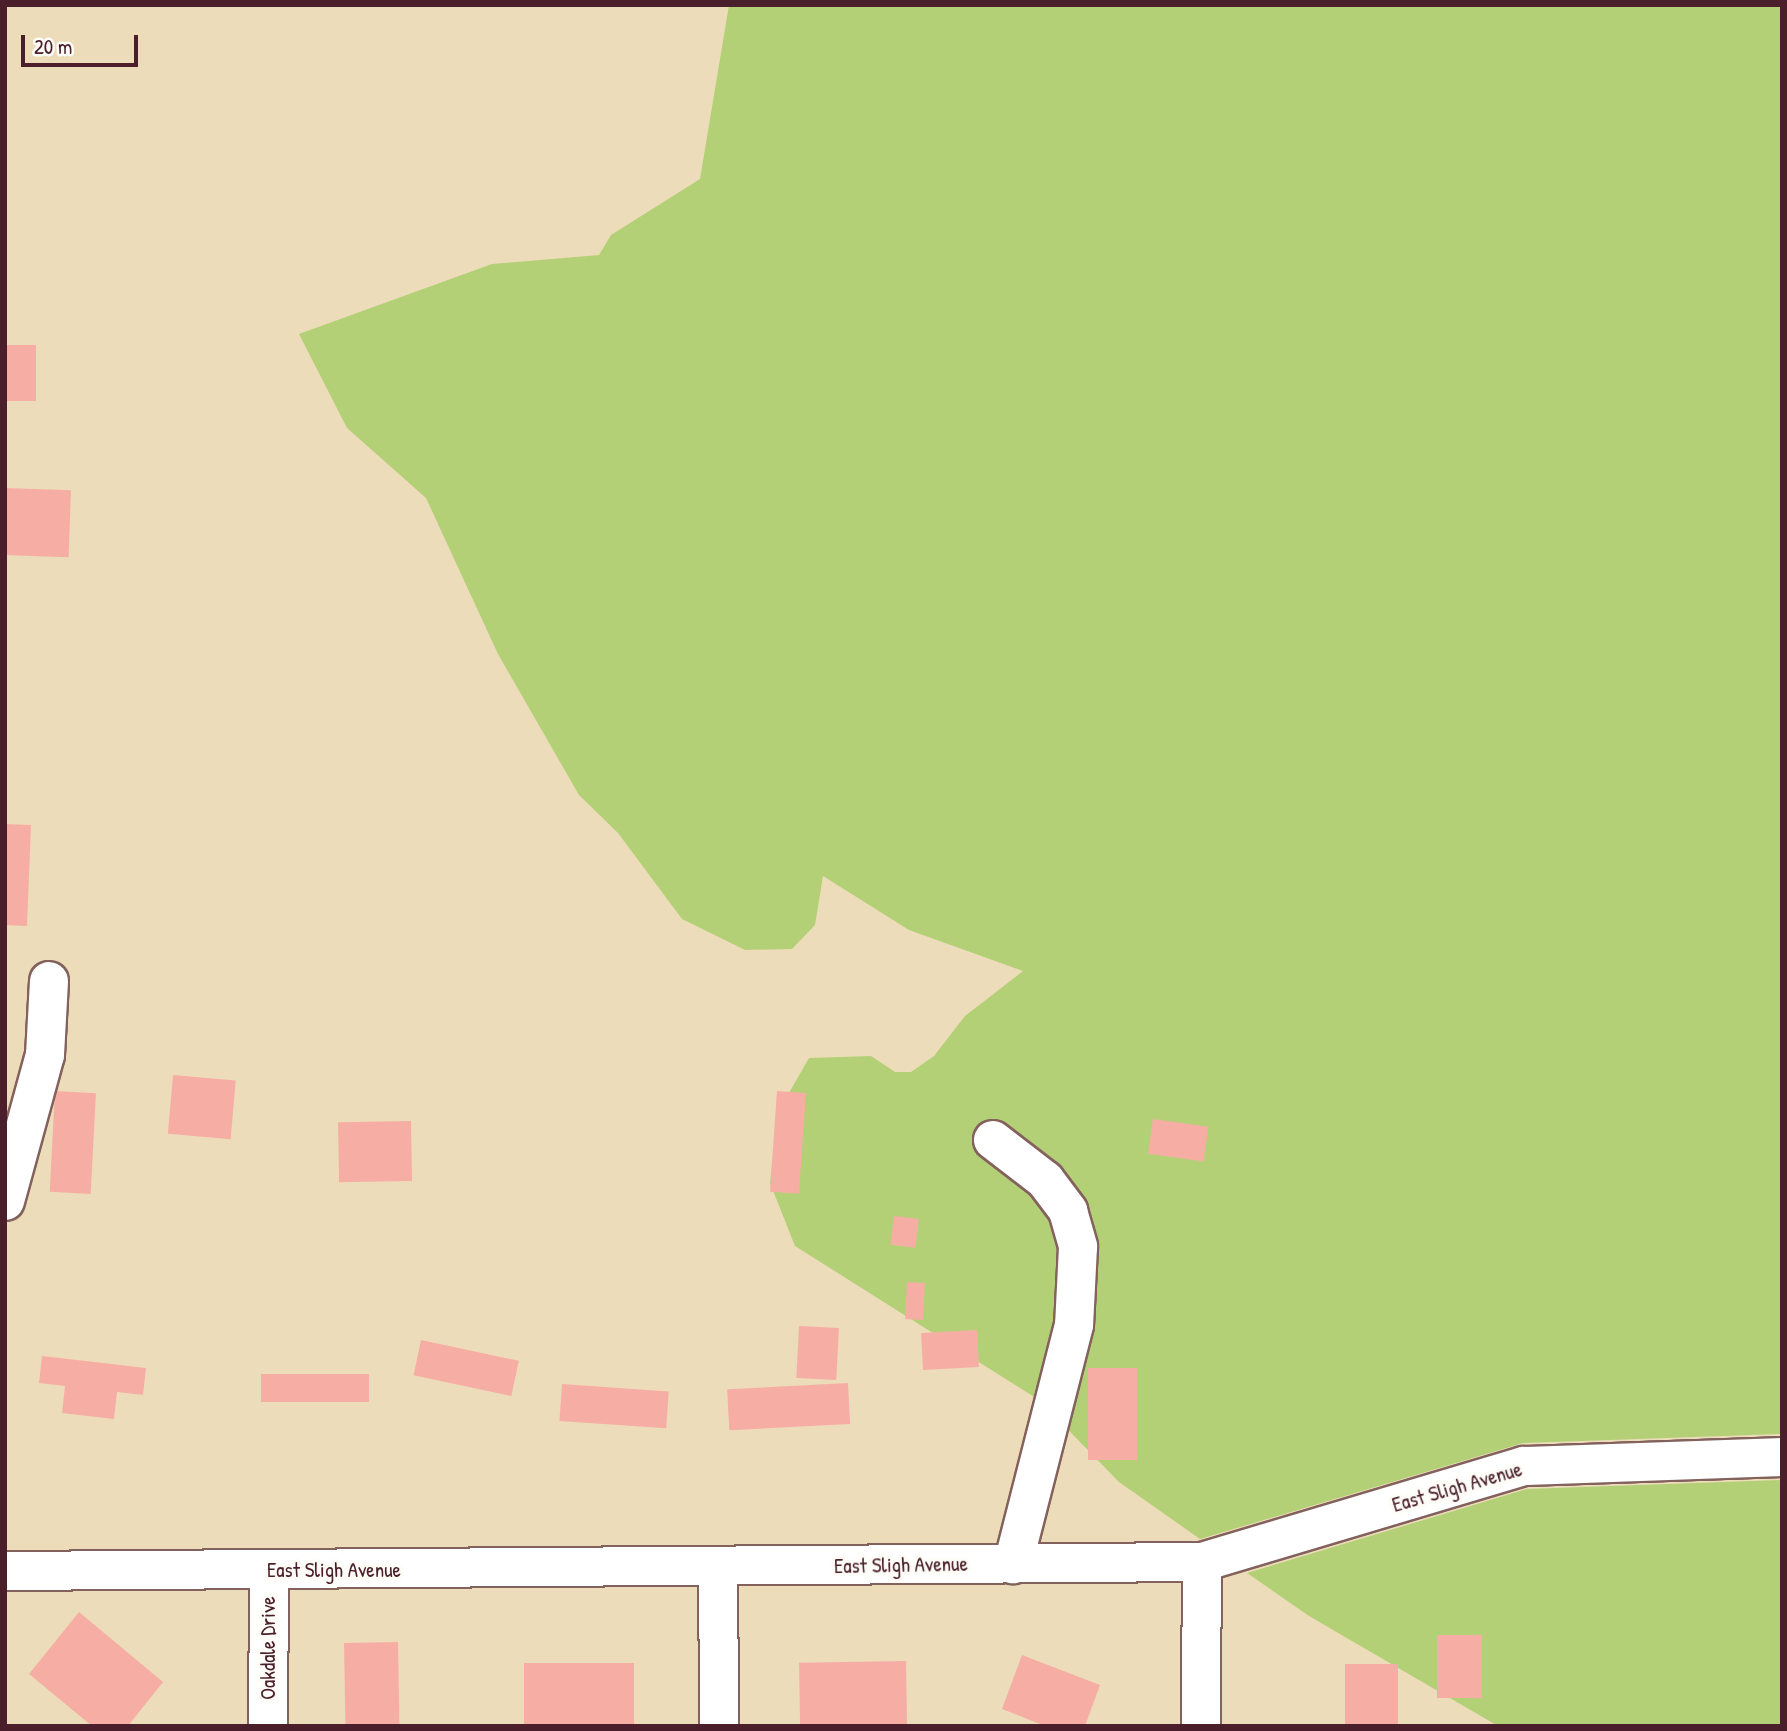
<!DOCTYPE html>
<html>
<head>
<meta charset="utf-8">
<style>
  body { margin:0 }
  #map { position:relative; width:1787px; height:1731px; overflow:hidden; background:#eddcb9; font-family:"Patrick Hand",sans-serif }
  div>[style] { position:absolute }
  .green>* { inset:0; background:#b3d076 }
  .building>* { inset:0; background:#f6aea4; transform-origin:0 0 }
  .roads { filter:drop-shadow(2px 0 #83615d) drop-shadow(-2px 0 #83615d) drop-shadow(0 2px #83615d) drop-shadow(0 -2px #83615d) }
  .minor>* { height:38px; margin:-19px; padding:0 19px; transform-origin:19px; border-radius:19px; background:#fff }
  span { translate:-50% -50%; white-space:nowrap; text-align:center; line-height:1.15; -webkit-text-stroke:7px #fdfcf7; paint-order:stroke }
  .street-label { font-size:21px; color:#4a1f2b }
  .frame { position:absolute; inset:0; border:7px solid #4a1f2b; pointer-events:none }
  .scale { position:absolute; left:21px; top:35px; width:117px; height:32px; box-sizing:border-box; border:4px solid #4a1f2b; border-top:0; padding-left:9px; font-size:21px; line-height:24px; white-space:nowrap; color:#4a1f2b; -webkit-text-stroke:5px #fdfcf7; paint-order:stroke }
</style>
</head>
<body>
<div id="map">
  <div class="green">
    <div style="clip-path:polygon(729px 5px,1782px 5px,1782px 1434px,1523px 1443px,1200px 1539px,1119px 1482px,1039px 1400px,795px 1246px,770px 1183px,778px 1112px,809px 1058px,871px 1056px,895px 1072px,911px 1072px,934px 1056px,965px 1016px,1023px 971px,909px 930px,823px 876px,815px 925px,792px 949px,745px 950px,682px 919px,618px 833px,579px 795px,498px 654px,426px 498px,347px 428px,299px 334px,492px 264px,599px 255px,611px 235px,700px 179px)"></div>
    <div style="clip-path:polygon(1782px 1480px,1782px 1726px,1498px 1726px,1309px 1616px,1247px 1573px,1527px 1489px)"></div>
  </div>
  <div class="building">
    <div style="left:5px;top:345px;width:31px;height:56px"></div>
    <div style="left:5px;top:488px;width:66px;height:67px;rotate:2deg"></div>
    <div style="clip-path:polygon(5px 824px,31px 825px,27px 926px,5px 925px)"></div>
    <div style="left:173px;top:1075px;width:63px;height:59px;rotate:5deg"></div>
    <div style="left:55px;top:1091px;width:41px;height:101px;rotate:3deg"></div>
    <div style="left:777px;top:1091px;width:29px;height:101px;rotate:4deg"></div>
    <div style="left:1153px;top:1119px;width:56px;height:35px;rotate:8deg"></div>
    <div style="left:411px;top:1121px;width:60px;height:73px;rotate:89deg"></div>
    <div style="left:894px;top:1216px;width:25px;height:29px;rotate:7deg"></div>
    <div style="left:907px;top:1282px;width:18px;height:37px;rotate:3deg"></div>
    <div style="left:799px;top:1326px;width:40px;height:52px;rotate:3deg"></div>
    <div style="left:977px;top:1330px;width:37px;height:56px;rotate:87deg"></div>
    <div style="left:421px;top:1340px;width:100px;height:36px;rotate:12deg"></div>
    <div style="clip-path:polygon(42px 1356px,146px 1368px,143px 1395px,117px 1392px,114px 1419px,62px 1413px,65px 1386px,39px 1383px)"></div>
    <div style="left:1088px;top:1368px;width:49px;height:92px"></div>
    <div style="left:369px;top:1374px;width:28px;height:108px;rotate:90deg"></div>
    <div style="left:848px;top:1383px;width:41px;height:121px;rotate:87deg"></div>
    <div style="left:562px;top:1384px;width:107px;height:37px;rotate:4deg"></div>
    <div style="clip-path:polygon(79px 1612px,163px 1682px,128px 1726px,92px 1726px,29px 1674px)"></div>
    <div style="left:1437px;top:1635px;width:45px;height:63px"></div>
    <div style="left:398px;top:1642px;width:84px;height:54px;rotate:89deg"></div>
    <div style="clip-path:polygon(1022px 1655px,1100px 1685px,1085px 1726px,1045px 1726px,1002px 1709px)"></div>
    <div style="left:906px;top:1661px;width:65px;height:107px;rotate:89deg"></div>
    <div style="left:524px;top:1663px;width:110px;height:63px"></div>
    <div style="left:1345px;top:1664px;width:53px;height:62px"></div>
  </div>
  <div class="roads">
    <div class="minor">
      <div style="left:993px;top:1140px;width:66px;rotate:37.6deg"></div>
      <div style="left:1045px;top:1180px;width:39px;rotate:53deg"></div>
      <div style="left:1068px;top:1211px;width:37px;rotate:74deg"></div>
      <div style="left:1078px;top:1247px;width:78px;rotate:92.9deg"></div>
      <div style="left:1074px;top:1325px;width:247px;rotate:104.3deg"></div>
      <div style="left:5px;top:1201px;width:151px;rotate:-74.7deg"></div>
      <div style="left:45px;top:1055px;width:74px;rotate:-86.9deg"></div>
      <div style="left:718px;top:1566px;width:160px;rotate:89.6deg"></div>
      <div style="left:5px;top:1571px;width:1197px;rotate:-0.43deg"></div>
      <div style="left:1202px;top:1562px;width:336px;rotate:-16.6deg"></div>
      <div style="left:1524px;top:1466px;width:258px;rotate:-2deg"></div>
      <div style="left:268px;top:1726px;width:156px;rotate:-89.6deg"></div>
      <div style="left:1201px;top:1726px;width:164px;rotate:-89.7deg"></div>
    </div>
  </div>
  <div class="street-label">
    <span style="left:1457px;top:1487px;rotate:-16deg">East Sligh Avenue</span>
    <span style="left:901px;top:1565px;rotate:-1deg">East Sligh Avenue</span>
    <span style="left:334px;top:1570px">East Sligh Avenue</span>
    <span style="left:268px;top:1648px;rotate:-90deg">Oakdale Drive</span>
  </div>
  <div class="frame"></div>
  <div class="scale">20 m</div>
</div>
</body>
</html>
